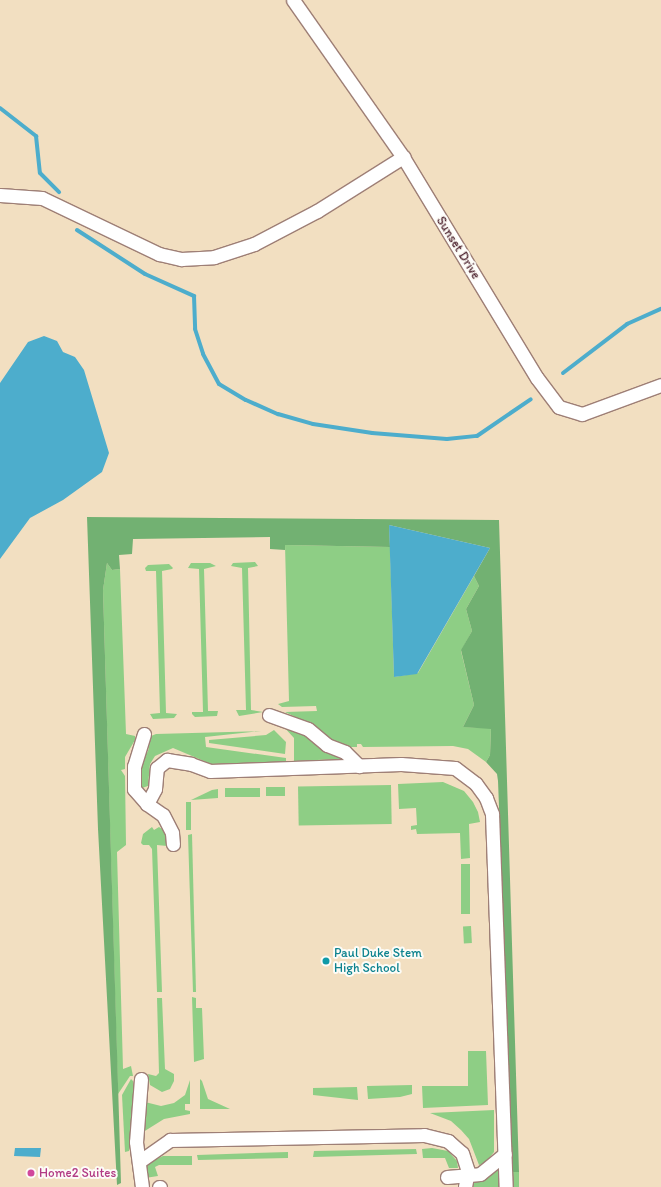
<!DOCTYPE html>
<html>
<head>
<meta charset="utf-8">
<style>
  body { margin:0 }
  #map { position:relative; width:661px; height:1187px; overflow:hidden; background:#f2dfc1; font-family:Itim,sans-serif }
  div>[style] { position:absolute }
  .green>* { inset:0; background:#8ece85; transform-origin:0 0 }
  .forest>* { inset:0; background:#72b172 }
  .water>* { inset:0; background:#4dadcc }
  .stream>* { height:4px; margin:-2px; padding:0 2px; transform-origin:2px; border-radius:2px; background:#4dadcc }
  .roads { filter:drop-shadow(1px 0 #9e7f76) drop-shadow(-1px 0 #9e7f76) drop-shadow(0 1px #9e7f76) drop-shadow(0 -1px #9e7f76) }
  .street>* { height:13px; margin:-6.5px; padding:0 6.5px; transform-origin:6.5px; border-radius:6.5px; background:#fff }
  .dots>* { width:11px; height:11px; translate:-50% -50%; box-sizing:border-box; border:2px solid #fdfcf7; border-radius:50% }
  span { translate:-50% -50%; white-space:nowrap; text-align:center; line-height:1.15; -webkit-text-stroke:4px #fdfcf7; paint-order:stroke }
  .street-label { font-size:13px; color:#4a1f2b }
  .culture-label { font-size:13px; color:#0d838f }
  .left { translate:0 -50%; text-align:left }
  .hotel-label { font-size:13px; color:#b23c85 }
</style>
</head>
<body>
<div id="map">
  <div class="green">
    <div style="clip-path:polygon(285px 545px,390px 547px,394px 677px,418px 673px,474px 576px,479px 586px,466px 609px,472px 631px,461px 651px,474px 705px,463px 727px,491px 728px,490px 755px,486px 762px,468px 749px,453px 746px,363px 747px,361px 744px,357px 744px,357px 747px,350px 747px,340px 745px,331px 742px,306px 722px,285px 712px,317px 711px,316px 706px,282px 707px,278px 704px,289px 701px)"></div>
    <div style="clip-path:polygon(255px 562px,258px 566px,248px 568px,251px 710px,263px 712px,239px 716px,236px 710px,246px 710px,242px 568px,231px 566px,233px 563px)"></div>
    <div style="clip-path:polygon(107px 563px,112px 570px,120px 569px,126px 734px,135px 736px,135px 740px,125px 757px,125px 769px,121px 770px,125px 776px,126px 845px,117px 852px,123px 1069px,131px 1066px,133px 1076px,130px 1076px,118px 1094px,103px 590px)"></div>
    <div style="clip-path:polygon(191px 563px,210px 563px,216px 566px,204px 569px,208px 711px,218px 711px,217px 716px,195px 717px,192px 714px,192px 712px,203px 712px,199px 569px,188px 568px)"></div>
    <div style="clip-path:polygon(169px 564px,173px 568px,172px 569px,162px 571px,166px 713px,177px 714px,174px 718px,153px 719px,150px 714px,160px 713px,156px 571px,146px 571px,145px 568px,148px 565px)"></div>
    <div style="clip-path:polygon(282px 725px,289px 725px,341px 757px,340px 759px,294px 761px,294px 738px)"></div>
    <div style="clip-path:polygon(274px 730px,286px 742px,285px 754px,209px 743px,209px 740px,266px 735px)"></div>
    <div style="clip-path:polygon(261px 731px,205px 737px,206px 747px,286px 758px,286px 762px,211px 764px,173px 748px,155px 756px,150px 764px,148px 786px,142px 788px,139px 785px,140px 764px,148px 751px,151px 736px,156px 734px)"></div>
    <div style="clip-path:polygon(443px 782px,464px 791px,473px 802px,478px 812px,480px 822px,469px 824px,470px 858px,461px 859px,460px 833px,417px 834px,416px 829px,411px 830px,411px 826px,417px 825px,416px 808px,399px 809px,398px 784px)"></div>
    <div style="left:391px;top:785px;width:39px;height:93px;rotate:89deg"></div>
    <div style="left:285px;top:787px;width:9px;height:19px;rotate:90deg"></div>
    <div style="left:260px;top:788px;width:9px;height:35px;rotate:90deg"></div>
    <div style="clip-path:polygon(218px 789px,218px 798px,191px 800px,212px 790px)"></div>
    <div style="left:191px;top:802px;width:28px;height:5px;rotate:90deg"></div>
    <div style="clip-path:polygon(152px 827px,154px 830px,159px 827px,165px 831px,167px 837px,167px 846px,157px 845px,162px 992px,157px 992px,152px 849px,149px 845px,143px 845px,141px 843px,143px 834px)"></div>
    <div style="clip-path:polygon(192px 834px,196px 992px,193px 992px,188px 835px)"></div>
    <div style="left:461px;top:864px;width:9px;height:50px"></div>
    <div style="left:471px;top:926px;width:17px;height:8px;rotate:87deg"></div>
    <div style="clip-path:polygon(192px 997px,196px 998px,196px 1008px,202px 1008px,204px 1059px,194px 1062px)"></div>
    <div style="clip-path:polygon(157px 998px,162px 998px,165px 1069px,174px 1074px,174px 1081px,170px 1089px,162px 1092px,150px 1085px,148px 1074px,156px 1076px,159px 1073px)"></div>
    <div style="clip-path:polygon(468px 1051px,486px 1051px,488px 1105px,423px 1108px,422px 1086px,468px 1086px)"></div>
    <div style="clip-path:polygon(131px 1079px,133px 1081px,135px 1102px,129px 1151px,125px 1152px,122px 1095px)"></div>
    <div style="clip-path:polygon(200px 1079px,202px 1081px,208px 1099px,230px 1109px,200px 1109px)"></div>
    <div style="clip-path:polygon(190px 1080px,190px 1104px,185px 1104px,185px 1110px,190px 1111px,190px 1114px,164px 1119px,140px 1134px,145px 1102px,161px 1106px,174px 1103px,185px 1095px)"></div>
    <div style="clip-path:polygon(412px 1085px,412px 1094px,400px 1097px,368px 1099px,367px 1086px)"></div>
    <div style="clip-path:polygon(357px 1087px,358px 1100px,313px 1095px,313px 1088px)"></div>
    <div style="clip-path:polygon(494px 1110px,494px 1152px,485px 1163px,479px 1165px,469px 1139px,461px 1130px,451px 1121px,430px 1113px)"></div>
    <div style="clip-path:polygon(432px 1148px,448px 1151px,457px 1161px,458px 1168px,449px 1168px,445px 1158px,423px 1158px,422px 1149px)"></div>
    <div style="clip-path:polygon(416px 1149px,417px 1154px,313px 1157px,314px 1151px)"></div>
    <div style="clip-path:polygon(288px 1152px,288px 1158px,198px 1160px,197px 1155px)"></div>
    <div style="clip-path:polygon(163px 1156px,192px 1156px,192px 1165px,159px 1165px,155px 1167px,158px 1176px,145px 1178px,146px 1167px,150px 1162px)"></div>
    <div style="clip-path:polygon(502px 1162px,499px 1187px,473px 1187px,476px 1177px)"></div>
    <div style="left:513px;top:1172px;width:6px;height:15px"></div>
  </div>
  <div class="forest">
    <div style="clip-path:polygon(87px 517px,499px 520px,519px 1172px,513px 1172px,498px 781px,497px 774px,486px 762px,490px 755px,491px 729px,463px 727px,474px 705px,461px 650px,472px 631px,466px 609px,479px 586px,474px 576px,490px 548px,389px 525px,390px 547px,285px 545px,285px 550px,270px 549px,270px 537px,133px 539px,132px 554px,119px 555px,120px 569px,112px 570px,107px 563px,103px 590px,121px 1183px,117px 1185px,98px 829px)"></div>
  </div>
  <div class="water">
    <div style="clip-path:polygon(44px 336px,57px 341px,63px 352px,75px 357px,84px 370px,109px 453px,102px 472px,63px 500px,30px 518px,0 559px,0 383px,28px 342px)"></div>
    <div style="clip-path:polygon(389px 525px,490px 548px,417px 674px,394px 677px)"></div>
    <div style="clip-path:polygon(15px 1148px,41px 1148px,40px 1157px,14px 1156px)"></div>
  </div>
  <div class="stream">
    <div style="left:0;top:108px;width:46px;rotate:37.9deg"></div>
    <div style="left:36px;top:136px;width:37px;rotate:84deg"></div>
    <div style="left:40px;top:173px;width:27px;rotate:45deg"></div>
    <div style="left:77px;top:230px;width:81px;rotate:32.9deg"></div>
    <div style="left:145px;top:274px;width:54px;rotate:24.2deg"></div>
    <div style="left:194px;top:296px;width:33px;rotate:88deg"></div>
    <div style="left:195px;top:329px;width:26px;rotate:72deg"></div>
    <div style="left:203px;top:354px;width:34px;rotate:62deg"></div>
    <div style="left:219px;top:384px;width:31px;rotate:31deg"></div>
    <div style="left:246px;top:400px;width:35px;rotate:24deg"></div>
    <div style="left:278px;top:414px;width:36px;rotate:16deg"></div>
    <div style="left:313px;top:424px;width:60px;rotate:8.7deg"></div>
    <div style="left:372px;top:433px;width:75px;rotate:4.6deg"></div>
    <div style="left:447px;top:439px;width:30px;rotate:-6deg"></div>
    <div style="left:477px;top:436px;width:65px;rotate:-34.4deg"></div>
    <div style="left:563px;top:373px;width:81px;rotate:-37.4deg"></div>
    <div style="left:627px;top:324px;width:37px;rotate:-24deg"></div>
  </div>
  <div class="roads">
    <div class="street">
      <div style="left:293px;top:0;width:192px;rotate:55deg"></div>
      <div style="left:403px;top:157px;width:258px;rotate:58.8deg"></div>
      <div style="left:537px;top:378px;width:36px;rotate:53deg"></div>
      <div style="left:559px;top:407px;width:24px;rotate:17deg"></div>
      <div style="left:582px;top:414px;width:84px;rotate:-20.2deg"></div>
      <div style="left:0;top:195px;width:42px;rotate:4.1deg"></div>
      <div style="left:42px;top:198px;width:130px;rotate:25.6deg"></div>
      <div style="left:159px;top:254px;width:23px;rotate:13deg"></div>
      <div style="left:181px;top:259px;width:33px;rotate:-3deg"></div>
      <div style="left:214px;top:257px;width:42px;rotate:-18deg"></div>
      <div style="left:254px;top:244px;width:71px;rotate:-27.6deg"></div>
      <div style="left:317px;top:211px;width:102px;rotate:-32.1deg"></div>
      <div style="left:269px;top:715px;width:41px;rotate:19.7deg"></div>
      <div style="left:308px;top:729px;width:25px;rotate:40deg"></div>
      <div style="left:327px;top:745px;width:19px;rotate:21deg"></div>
      <div style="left:345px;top:752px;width:20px;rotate:45deg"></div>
      <div style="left:144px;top:734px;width:34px;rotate:107deg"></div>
      <div style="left:134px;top:766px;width:23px;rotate:90deg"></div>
      <div style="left:134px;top:789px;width:20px;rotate:49deg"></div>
      <div style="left:147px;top:804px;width:19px;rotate:35deg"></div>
      <div style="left:163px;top:815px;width:20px;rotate:63deg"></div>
      <div style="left:172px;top:833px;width:11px;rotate:85deg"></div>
      <div style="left:147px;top:804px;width:17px;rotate:-62deg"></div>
      <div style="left:155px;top:789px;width:21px;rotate:-85deg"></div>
      <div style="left:157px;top:768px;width:13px;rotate:-39deg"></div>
      <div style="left:167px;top:760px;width:24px;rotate:9deg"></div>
      <div style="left:191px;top:764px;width:20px;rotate:20deg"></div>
      <div style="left:210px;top:771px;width:191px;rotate:-2.1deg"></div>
      <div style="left:401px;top:764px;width:54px;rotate:4.2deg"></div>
      <div style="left:455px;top:768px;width:26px;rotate:37deg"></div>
      <div style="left:476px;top:784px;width:17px;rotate:54deg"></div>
      <div style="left:486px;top:798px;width:17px;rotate:69deg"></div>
      <div style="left:492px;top:814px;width:373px;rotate:87.9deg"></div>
      <div style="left:141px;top:1079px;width:63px;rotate:94.5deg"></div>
      <div style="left:136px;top:1142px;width:45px;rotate:82.4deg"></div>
      <div style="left:140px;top:1161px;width:37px;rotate:-35deg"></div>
      <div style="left:170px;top:1140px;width:254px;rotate:-1.1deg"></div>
      <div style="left:424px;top:1135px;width:25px;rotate:14deg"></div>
      <div style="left:448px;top:1141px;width:18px;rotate:41deg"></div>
      <div style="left:462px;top:1153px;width:19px;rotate:72deg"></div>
      <div style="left:468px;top:1171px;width:16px;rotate:101deg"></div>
      <div style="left:447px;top:1177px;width:33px;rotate:-5deg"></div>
      <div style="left:480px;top:1174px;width:32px;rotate:-39deg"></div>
      <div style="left:159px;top:1187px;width:1px"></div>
    </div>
  </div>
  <div class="dots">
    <div style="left:326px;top:961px;background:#0f9aa8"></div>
    <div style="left:31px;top:1173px;background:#d1479c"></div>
  </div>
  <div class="street-label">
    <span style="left:458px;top:248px;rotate:58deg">Sunset Drive</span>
  </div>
  <div class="culture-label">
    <span class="left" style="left:334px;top:961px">Paul Duke Stem<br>High School</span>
  </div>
  <div class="hotel-label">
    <span class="left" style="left:39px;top:1173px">Home2 Suites</span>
  </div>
</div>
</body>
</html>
